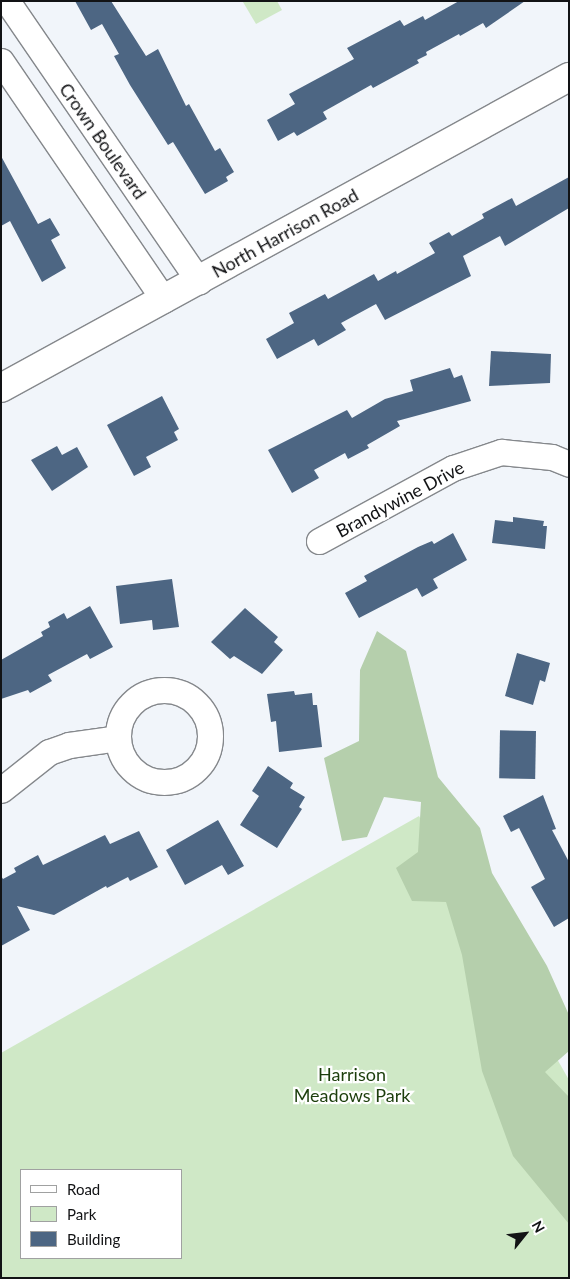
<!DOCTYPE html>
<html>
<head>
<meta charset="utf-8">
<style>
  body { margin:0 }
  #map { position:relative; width:570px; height:1279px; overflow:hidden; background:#f1f5fa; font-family:Lato,sans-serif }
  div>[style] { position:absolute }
  .green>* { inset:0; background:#cfe8c6 }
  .forest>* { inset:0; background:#b5cfac }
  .building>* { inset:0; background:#4d6683; transform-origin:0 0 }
  .roads { filter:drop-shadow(1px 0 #85888c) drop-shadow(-1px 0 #85888c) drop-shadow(0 1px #85888c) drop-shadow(0 -1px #85888c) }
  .minor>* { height:25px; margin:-12.5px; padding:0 12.5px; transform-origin:12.5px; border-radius:12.5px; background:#fff }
  .minor>.ring { margin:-12.5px; padding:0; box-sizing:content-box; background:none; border:25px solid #fff; border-radius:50% }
  .tertiary>* { height:28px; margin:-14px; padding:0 14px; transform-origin:14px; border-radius:14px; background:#fff }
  span { translate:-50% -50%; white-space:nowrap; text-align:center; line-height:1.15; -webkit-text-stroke:4.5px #fff; paint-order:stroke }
  .street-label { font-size:18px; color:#121315 }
  .park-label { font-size:18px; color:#1c3e0c }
  .frame { position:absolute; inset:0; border:2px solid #121315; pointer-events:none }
  .legend { position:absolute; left:20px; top:1169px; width:162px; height:90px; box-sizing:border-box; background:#fff; border:1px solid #a0a1a1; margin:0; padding:6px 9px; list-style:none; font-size:15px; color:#121315 }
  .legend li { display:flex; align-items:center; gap:10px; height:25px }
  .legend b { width:25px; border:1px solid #a0a1a1 }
  .north { position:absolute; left:500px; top:1209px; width:50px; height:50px; -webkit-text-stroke:4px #fff; paint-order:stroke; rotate:61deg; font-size:14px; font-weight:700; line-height:20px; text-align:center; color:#121315 }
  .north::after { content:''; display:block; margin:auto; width:18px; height:22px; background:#121315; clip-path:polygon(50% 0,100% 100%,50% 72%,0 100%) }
</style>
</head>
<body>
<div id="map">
  <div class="green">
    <div style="clip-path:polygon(277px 1px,282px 10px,256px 24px,243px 2px)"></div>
    <div style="clip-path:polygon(evenodd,419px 816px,569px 1080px,569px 1278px,1px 1278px,1px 1053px,419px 816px,21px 1170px,181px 1170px,181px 1258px,21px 1258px,21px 1170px)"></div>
  </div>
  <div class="forest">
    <div style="clip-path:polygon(377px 631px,406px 651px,438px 777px,480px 828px,492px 873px,547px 966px,569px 1015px,569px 1051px,545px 1072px,569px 1097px,569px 1224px,513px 1156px,482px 1071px,462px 955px,446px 902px,412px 901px,396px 868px,418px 852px,421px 802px,384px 797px,367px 837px,342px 841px,324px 758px,359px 741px,360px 670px)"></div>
  </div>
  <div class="building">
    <div style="clip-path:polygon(75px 1px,111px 1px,146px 56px,158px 49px,186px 106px,189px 104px,215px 151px,220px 148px,234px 172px,226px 177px,228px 181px,205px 194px,173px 142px,168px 145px,130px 85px,114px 56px,119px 54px,102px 24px,91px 30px)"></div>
    <div style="clip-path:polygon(459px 1px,525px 1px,486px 28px,483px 23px,460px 36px,459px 34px,426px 52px,427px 55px,417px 60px,419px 63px,373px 88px,371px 85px,323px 112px,327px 119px,297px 136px,294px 132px,278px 141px,267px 120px,295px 104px,289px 94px,354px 59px,347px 48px,400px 20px,404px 26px,423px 16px,425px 20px)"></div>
    <div style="clip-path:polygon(1px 156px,38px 224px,50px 218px,60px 235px,51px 240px,66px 268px,42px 282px,10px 221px,1px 226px)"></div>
    <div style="clip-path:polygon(569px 177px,569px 208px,505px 246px,500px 236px,463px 256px,471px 276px,385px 320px,376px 304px,341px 323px,346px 330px,318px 346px,314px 339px,277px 359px,266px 339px,294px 323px,289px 313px,325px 294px,328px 299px,374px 274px,378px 281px,396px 271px,397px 274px,435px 253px,429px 243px,449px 232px,452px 236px,484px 218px,482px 214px,512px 198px,516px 206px)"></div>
    <div style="clip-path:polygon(491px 351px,551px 354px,550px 383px,489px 386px)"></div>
    <div style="clip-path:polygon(450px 368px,454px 378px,462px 375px,471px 401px,397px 421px,400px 426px,367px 445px,369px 448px,348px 459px,345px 453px,314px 470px,319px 478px,292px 493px,268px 450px,347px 410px,352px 418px,385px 399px,413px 391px,410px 380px)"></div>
    <div style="clip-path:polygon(162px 396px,179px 429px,174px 432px,178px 440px,146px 457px,151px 467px,134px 476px,107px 425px)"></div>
    <div style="clip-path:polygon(57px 446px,62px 455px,77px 447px,88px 467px,52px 491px,31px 460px)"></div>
    <div style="clip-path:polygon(513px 517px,544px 521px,543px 526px,547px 526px,545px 549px,492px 543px,495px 520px,513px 522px)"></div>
    <div style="clip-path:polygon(453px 533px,467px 560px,433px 579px,438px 588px,422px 597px,417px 588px,359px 618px,345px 593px,367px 581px,364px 576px,418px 547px,432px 541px,434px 544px)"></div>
    <div style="clip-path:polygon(172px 579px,179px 627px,153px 630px,152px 620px,120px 624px,116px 586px)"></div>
    <div style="clip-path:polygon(90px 606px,113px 647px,90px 659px,87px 654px,48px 675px,52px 681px,30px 693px,28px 690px,1px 699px,1px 660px,43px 636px,41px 632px,50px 627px,48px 622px,64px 613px,67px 619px)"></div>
    <div style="clip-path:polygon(245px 608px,278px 637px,274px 642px,283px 650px,262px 674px,234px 656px,230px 659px,211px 642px)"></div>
    <div style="clip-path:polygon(517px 653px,550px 663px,545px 682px,540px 680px,533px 705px,505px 696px)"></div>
    <div style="clip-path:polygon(294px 691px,295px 695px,312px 693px,313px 705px,317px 705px,322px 747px,279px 752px,276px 721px,271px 722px,267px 694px)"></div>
    <div style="left:536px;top:731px;width:48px;height:36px;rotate:91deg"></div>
    <div style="clip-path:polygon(268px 766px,293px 783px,290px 788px,305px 797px,299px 807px,302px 809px,277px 848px,240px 825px,259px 796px,252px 791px)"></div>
    <div style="clip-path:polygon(543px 795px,556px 829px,552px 830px,569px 862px,569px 918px,554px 927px,531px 887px,545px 879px,519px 828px,511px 832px,503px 816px)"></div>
    <div style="clip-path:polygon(218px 820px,244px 866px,228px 875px,222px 865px,185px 885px,166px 850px)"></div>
    <div style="clip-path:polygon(139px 831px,158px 867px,130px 881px,128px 877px,107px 888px,106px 886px,54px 915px,17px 906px,30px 930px,1px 946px,1px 876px,3px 879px,16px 872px,14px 868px,38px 855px,43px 865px,105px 835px,110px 844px)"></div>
  </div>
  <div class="roads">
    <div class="minor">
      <div style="left:7px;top:1px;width:340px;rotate:55.6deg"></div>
      <div style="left:1px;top:61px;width:289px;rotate:55.7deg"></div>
      <div style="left:319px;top:541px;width:153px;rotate:-28.6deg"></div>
      <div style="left:453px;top:468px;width:51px;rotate:-18.4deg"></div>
      <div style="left:501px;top:452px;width:51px;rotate:5.6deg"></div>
      <div style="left:552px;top:457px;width:18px;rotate:22deg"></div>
      <div class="ring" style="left:118px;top:690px;width:67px;height:67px"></div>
      <div style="left:1px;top:790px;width:61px;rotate:-38.4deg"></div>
      <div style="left:49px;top:752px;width:21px;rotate:-19deg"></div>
      <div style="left:69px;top:745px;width:49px;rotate:-8.1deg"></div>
    </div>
    <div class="tertiary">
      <div style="left:1px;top:388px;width:648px;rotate:-28.7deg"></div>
    </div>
  </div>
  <div class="street-label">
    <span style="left:103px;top:141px;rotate:55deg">Crown Boulevard</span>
    <span style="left:285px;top:233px;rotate:-29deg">North Harrison Road</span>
    <span style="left:400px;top:499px;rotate:-28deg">Brandywine Drive</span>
  </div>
  <div class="park-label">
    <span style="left:352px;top:1085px">Harrison<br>Meadows Park</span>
  </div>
  <div class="frame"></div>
  <ul class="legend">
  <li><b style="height:6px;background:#fff"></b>Road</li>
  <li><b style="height:14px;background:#cfe8c6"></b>Park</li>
  <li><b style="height:14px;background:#4d6683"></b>Building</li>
  </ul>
  <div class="north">N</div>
</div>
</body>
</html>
